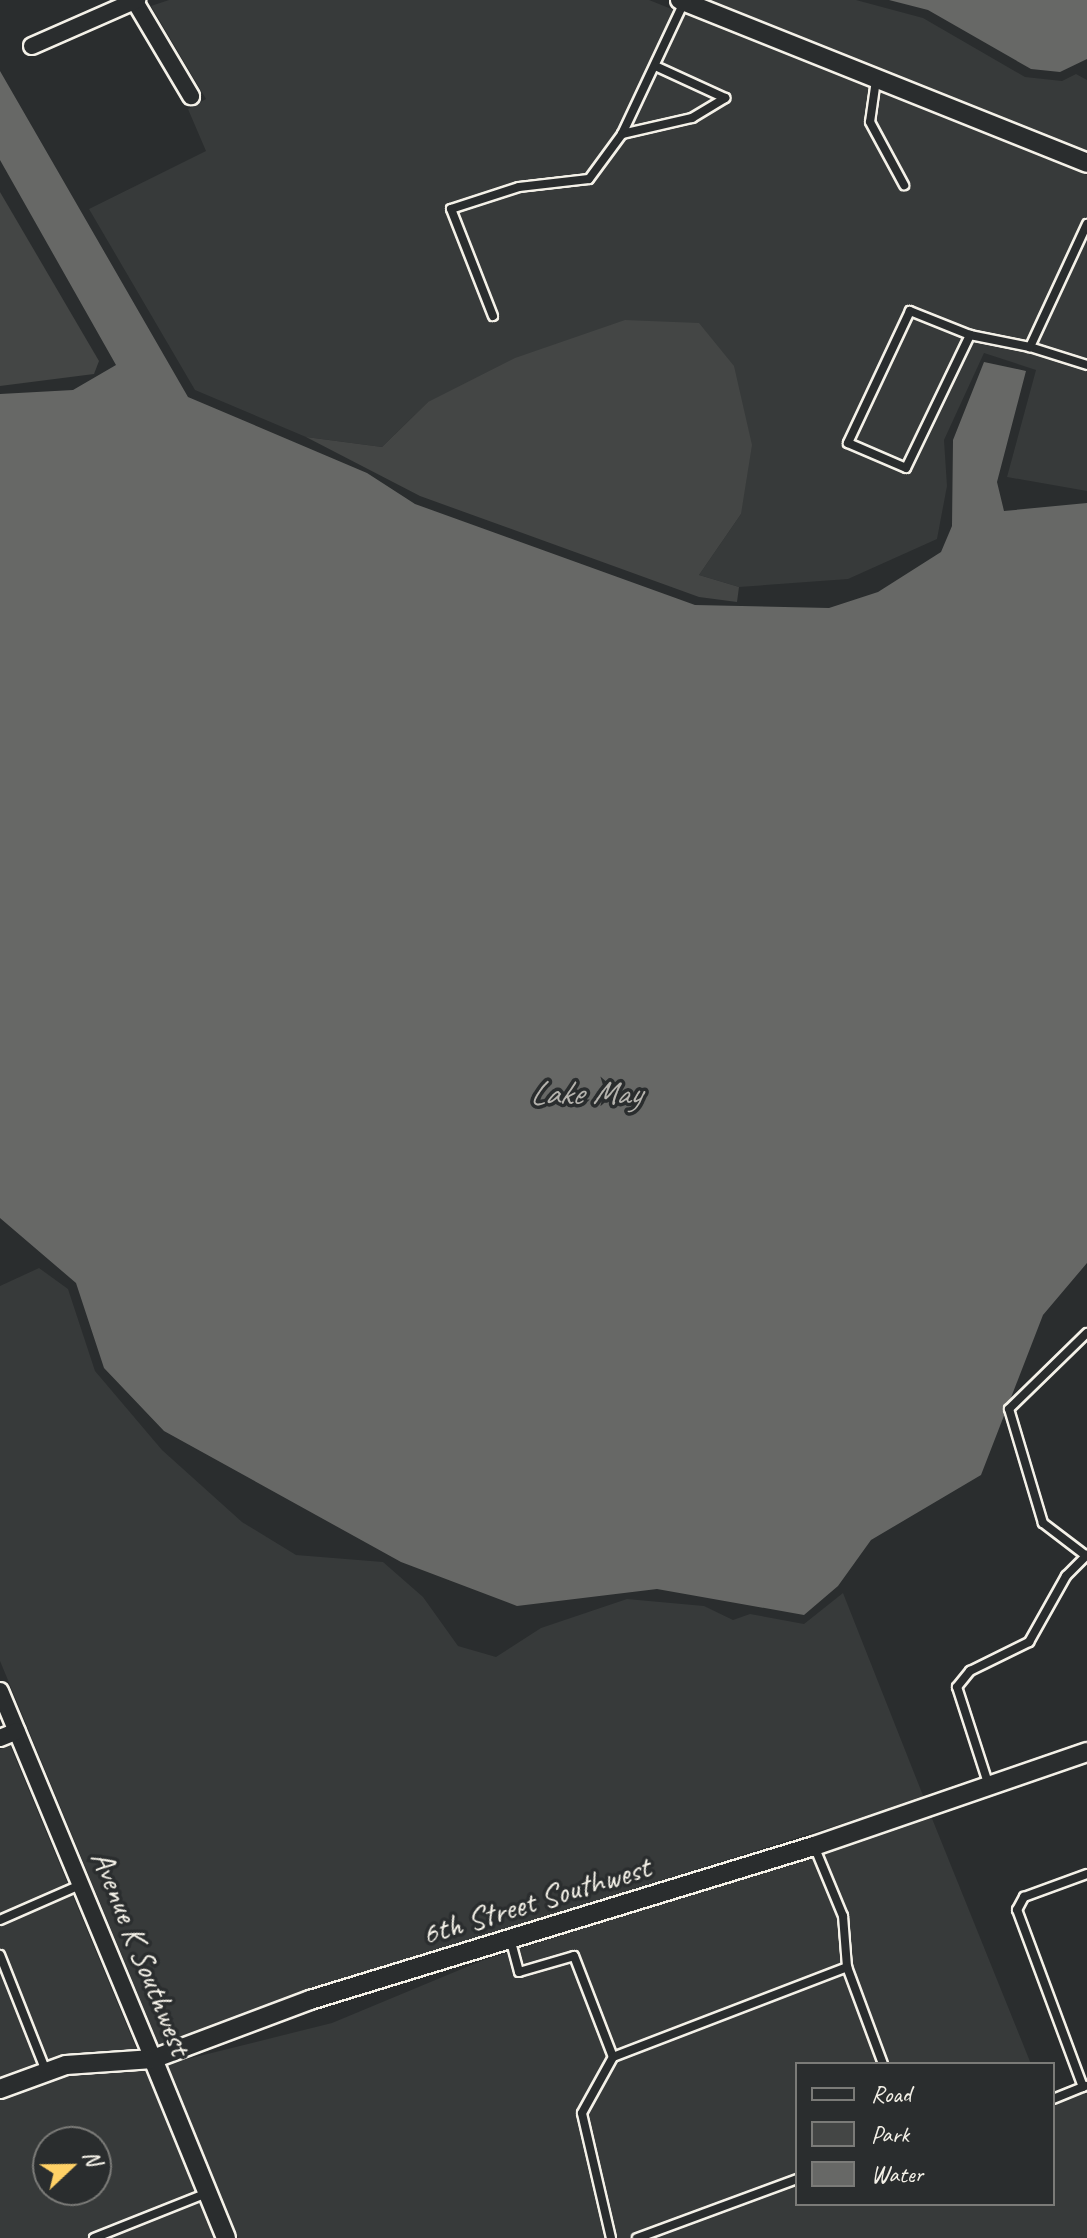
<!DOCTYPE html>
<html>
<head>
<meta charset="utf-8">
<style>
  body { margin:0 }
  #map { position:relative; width:1087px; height:2238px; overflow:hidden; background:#2a2d2e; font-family:Caveat,sans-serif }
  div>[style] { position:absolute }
  .built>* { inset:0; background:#373a3a }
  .green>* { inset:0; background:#444645 }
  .water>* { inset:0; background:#676866 }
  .roads { filter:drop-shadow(2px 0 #f4f1e8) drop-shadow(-2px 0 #f4f1e8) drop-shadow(0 2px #f4f1e8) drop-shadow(0 -2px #f4f1e8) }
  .service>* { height:8px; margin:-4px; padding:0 4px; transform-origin:4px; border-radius:4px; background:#2a2d2e }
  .minor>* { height:16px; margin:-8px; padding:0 8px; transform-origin:8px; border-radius:8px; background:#2a2d2e }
  .tertiary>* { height:18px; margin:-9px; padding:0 9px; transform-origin:9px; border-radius:9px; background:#2a2d2e }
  span { translate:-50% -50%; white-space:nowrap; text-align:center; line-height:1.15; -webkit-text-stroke:7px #2a2d2e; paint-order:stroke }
  .street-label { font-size:32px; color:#f4f1e8 }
  .water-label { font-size:34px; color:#b5b3ae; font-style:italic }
  .legend { position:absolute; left:795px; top:2062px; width:260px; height:144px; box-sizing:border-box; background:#2a2d2e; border:2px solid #7b7b78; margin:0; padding:10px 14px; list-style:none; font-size:24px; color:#f4f1e8 }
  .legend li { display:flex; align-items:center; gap:16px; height:40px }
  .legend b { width:40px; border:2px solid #7b7b78 }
  .north { position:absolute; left:32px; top:2126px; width:80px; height:80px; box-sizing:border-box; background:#2a2d2e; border:2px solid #7b7b78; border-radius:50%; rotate:68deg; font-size:22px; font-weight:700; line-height:32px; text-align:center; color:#f4f1e8 }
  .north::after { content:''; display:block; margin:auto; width:28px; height:36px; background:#ffd166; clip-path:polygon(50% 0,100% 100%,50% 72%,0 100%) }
</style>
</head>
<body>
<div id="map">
  <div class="built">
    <div style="clip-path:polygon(169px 0,649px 0,1087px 175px,1087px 491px,1007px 477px,1036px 370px,984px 353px,944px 440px,947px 486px,937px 539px,848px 579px,739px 587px,699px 575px,741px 514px,428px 402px,382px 447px,306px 437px,195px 390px,89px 209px,206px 151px,188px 109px,206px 99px,151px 6px)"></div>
    <div style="clip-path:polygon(710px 0,856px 0,923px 18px,1025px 77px,1062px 81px,1076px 74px,1087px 80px,1087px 152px)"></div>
    <div style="clip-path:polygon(39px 1268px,68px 1289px,95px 1371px,162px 1450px,242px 1522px,296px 1555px,383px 1562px,423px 1597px,458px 1646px,496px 1657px,541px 1628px,627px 1599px,704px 1606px,733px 1620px,750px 1614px,804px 1624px,843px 1593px,924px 1798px,308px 1991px,159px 2045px,0 1661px,0 1286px)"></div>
    <div style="clip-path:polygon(10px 1745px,137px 2050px,65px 2055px,0 2079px,0 1749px)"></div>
    <div style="clip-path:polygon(931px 1816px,1031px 2064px,797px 2064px,797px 2204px,1053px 2204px,1053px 2105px,1087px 2092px,1087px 2238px,238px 2238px,167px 2064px,332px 2023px,481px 1961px)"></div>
    <div style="clip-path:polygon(evenodd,145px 2069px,214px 2238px,0 2238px,0 2100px,68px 2075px,145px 2069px,48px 2142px,96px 2142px,96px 2190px,48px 2190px,48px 2142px)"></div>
  </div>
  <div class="green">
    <div style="clip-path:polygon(0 192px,99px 361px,94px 374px,0 386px)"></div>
    <div style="clip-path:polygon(625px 320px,699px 323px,734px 366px,752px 445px,741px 514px,699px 575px,739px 587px,737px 602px,699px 597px,420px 496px,306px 437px,382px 447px,428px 402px,515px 358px)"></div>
  </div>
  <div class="water">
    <div style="clip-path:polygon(889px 0,1087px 0,1087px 59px,1060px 72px,1031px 69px,928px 10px)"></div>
    <div style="clip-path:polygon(0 71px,188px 397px,367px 473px,415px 504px,695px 605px,829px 608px,878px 592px,941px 552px,952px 526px,953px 440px,984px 362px,1026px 371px,997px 482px,1004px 511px,1087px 503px,1087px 1263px,1043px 1315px,981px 1475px,871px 1540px,838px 1586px,804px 1615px,657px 1589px,517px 1606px,401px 1562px,164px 1431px,104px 1368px,76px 1283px,0 1218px,0 394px,73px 390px,116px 365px,0 160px)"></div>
  </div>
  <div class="roads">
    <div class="service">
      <div style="left:876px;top:80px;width:42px;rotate:98.1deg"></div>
      <div style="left:870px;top:122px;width:72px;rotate:61.6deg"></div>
      <div style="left:622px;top:134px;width:72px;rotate:-12.9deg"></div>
      <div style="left:692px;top:118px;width:39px;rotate:-31deg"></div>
      <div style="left:725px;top:98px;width:77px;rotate:-155.4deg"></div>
      <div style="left:1087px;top:224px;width:136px;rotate:114.9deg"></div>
      <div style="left:1030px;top:347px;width:60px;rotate:17.5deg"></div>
      <div style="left:493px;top:316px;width:115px;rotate:-111.4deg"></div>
      <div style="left:451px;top:209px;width:71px;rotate:-17.9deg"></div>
      <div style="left:519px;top:187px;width:70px;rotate:-6.5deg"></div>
      <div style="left:589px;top:179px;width:56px;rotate:-53.7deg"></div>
      <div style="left:622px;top:134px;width:146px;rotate:-64.8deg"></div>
      <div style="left:970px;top:335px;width:65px;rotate:-158.2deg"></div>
      <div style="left:910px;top:311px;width:146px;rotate:115.2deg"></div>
      <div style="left:848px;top:443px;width:63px;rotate:23.3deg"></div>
      <div style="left:906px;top:468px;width:148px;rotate:-64.3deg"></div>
      <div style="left:970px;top:335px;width:61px;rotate:11.3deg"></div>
      <div style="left:1085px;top:1555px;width:53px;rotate:-142.7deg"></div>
      <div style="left:1043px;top:1523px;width:119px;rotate:-106.6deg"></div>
      <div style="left:1009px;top:1409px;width:109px;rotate:-44.3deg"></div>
      <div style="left:989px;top:1786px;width:104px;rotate:-107.9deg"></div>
      <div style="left:957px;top:1687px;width:21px;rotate:-51deg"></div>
      <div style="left:970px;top:1671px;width:66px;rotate:-26.2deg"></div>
      <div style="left:1029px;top:1642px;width:76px;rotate:-60.7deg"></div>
      <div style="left:1066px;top:1576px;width:30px;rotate:-45deg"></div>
      <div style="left:814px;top:1846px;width:76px;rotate:67.5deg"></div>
      <div style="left:843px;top:1916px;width:51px;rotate:85.5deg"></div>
      <div style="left:0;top:1920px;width:87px;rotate:-23.6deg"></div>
      <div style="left:511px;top:1942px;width:31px;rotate:75deg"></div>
      <div style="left:519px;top:1972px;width:57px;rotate:-16.2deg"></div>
      <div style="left:574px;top:1956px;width:108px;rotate:68.9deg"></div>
      <div style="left:0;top:1955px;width:125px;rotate:68.4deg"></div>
      <div style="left:1083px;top:2087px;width:189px;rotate:-110.4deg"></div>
      <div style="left:1017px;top:1910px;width:15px;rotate:-62deg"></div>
      <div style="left:1024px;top:1897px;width:67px;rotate:-20.1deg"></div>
      <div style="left:1053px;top:2099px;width:35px;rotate:-22deg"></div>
      <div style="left:94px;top:2238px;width:122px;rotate:-21.7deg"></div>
      <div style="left:611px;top:2238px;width:128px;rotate:-103.1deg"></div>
      <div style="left:582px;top:2113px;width:64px;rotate:-61deg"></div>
      <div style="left:613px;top:2057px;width:251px;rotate:-21deg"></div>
      <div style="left:847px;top:1967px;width:103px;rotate:69.6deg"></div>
      <div style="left:637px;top:2238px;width:171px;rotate:-20.2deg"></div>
    </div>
    <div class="minor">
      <div style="left:134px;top:0;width:112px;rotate:59.3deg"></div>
      <div style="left:32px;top:46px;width:115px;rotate:-23.7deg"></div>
      <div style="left:0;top:1691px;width:399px;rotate:67.4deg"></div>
      <div style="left:0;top:1738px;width:18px;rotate:-22deg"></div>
    </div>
    <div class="tertiary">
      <div style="left:680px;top:0;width:438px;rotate:21.8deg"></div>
      <div style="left:153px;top:2059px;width:193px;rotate:67.8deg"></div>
      <div style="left:0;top:2089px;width:70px;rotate:-20deg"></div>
      <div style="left:66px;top:2065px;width:87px;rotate:-3.9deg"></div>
      <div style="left:153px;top:2059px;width:168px;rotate:-20.6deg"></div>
      <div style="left:310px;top:2000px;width:527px;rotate:-16.99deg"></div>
      <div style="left:814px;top:1846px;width:289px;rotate:-19deg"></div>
    </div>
  </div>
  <div class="street-label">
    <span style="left:536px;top:1901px;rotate:-17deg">6th Street Southwest</span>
    <span style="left:141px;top:1953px;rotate:68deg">Avenue K Southwest</span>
  </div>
  <div class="water-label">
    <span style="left:585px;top:1093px">Lake May</span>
  </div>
  <ul class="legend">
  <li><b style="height:10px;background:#2a2d2e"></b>Road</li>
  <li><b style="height:22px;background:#444645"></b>Park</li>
  <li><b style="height:22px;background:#676866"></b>Water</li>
  </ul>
  <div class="north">N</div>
</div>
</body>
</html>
